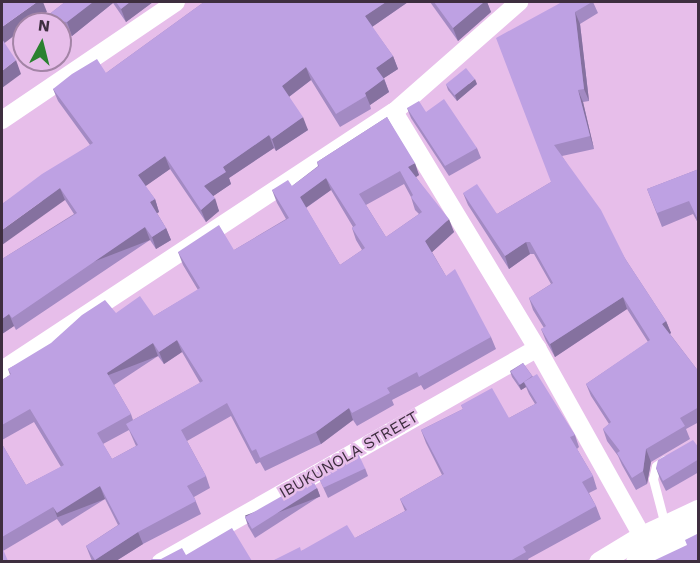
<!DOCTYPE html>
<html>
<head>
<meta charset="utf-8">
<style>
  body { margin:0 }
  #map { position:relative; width:700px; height:563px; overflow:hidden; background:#e7beea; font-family:"Work Sans",sans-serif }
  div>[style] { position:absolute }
  .service>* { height:9px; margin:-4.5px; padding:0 4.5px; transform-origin:4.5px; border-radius:4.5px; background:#fff }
  .minor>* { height:18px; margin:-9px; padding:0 9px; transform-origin:9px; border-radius:9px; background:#fff }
  .tertiary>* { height:21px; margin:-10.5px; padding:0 10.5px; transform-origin:10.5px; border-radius:10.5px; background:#fff }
  .wall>* { inset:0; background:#a38ac3 }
  .shaded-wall>* { inset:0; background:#85719f; transform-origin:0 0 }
  .building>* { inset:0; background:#bea1e3; transform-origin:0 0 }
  span { translate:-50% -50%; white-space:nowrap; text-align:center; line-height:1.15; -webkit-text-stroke:5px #e7beea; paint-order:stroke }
  .street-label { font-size:16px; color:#3e2e3f }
  .frame { position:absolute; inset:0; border:3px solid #3e2e3f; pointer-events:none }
  .north { position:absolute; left:12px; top:12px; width:60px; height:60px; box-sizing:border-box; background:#e7beea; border:2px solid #a384a6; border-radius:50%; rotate:7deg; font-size:16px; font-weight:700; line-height:24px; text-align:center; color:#3e2e3f }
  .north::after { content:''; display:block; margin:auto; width:21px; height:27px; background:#2b8130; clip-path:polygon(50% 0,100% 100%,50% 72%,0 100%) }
</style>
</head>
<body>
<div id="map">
  <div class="service">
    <div style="left:665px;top:525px;width:48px;rotate:-104.6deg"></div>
    <div style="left:653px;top:479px;width:13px;rotate:-77deg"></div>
    <div style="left:656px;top:466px;width:11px;rotate:-34deg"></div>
  </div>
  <div class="minor">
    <div style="left:394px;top:112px;width:276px;rotate:58.8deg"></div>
    <div style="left:537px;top:348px;width:215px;rotate:60.8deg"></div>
    <div style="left:2px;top:120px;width:210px;rotate:-34.1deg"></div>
    <div style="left:2px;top:370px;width:469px;rotate:-33.4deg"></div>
    <div style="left:394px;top:112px;width:167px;rotate:-41.3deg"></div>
    <div style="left:161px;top:562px;width:433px;rotate:-29.6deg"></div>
  </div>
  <div class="tertiary">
    <div style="left:599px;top:562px;width:50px;rotate:-31.2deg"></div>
    <div style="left:642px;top:536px;width:62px;rotate:-24.9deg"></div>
    <div style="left:636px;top:562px;width:16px;rotate:-40deg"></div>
    <div style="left:648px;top:552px;width:55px;rotate:-24.7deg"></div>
  </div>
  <div class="wall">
    <div style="clip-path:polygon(65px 2px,153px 2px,126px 22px,113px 3px,72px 36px,60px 34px,60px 24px,45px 24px,43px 19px)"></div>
    <div style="clip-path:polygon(204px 2px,408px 2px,372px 27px,393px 56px,398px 69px,384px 78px,389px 92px,370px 105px,371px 109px,340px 127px,311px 80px,289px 97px,308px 130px,276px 151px,274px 148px,229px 178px,231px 184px,213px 196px,219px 211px,206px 222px,170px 169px,145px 186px,155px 199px,159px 212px,157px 213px,166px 228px,171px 240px,156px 249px,150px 240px,16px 330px,14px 326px,2px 334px,2px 259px,74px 214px,65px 200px,2px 204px,90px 145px,58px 101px,53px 89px,106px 73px)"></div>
    <div style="clip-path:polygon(430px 2px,487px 2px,491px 12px,458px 41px)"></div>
    <div style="clip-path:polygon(562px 2px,593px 2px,598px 13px,580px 24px,589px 101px,583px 102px,594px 149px,562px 156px,626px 260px,666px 321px,671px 333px,670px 334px,699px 372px,699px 422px,686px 429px,690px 439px,651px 462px,647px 484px,636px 490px,622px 465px,618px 456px,607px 441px,603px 429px,609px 424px,591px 396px,586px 384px,648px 342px,627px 309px,555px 357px,546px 341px,541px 329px,544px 328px,533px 310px,529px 298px,551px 284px,534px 254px,530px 254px,509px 269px,468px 205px,463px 193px,497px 214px,551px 182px)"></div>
    <div style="clip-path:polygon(446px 84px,477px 84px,457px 101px,448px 90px)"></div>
    <div style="clip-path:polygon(407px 108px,426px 112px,477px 148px,481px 158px,449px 176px,411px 118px)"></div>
    <div style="clip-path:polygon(evenodd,387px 117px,419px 175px,416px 177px,454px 232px,432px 252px,446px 276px,491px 337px,496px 349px,424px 390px,421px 385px,392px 400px,394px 405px,357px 426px,353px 420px,321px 444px,265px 471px,260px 462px,256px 464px,231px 416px,187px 441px,206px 476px,210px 488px,194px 497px,201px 514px,143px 544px,116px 561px,92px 561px,86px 546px,118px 525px,105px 499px,62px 526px,57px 519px,3px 551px,2px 561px,2px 444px,26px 485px,61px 467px,34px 422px,2px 440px,2px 380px,10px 375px,8px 369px,116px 313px,154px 316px,198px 290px,183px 265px,178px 252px,234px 250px,286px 219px,277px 203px,272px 190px,292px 186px,318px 166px,317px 162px,387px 117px,404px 184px,411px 197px,415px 210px,419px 214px,386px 237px,366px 205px,404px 184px,387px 117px,331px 190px,353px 227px,352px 228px,356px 240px,362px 250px,340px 265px,306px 208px,331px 190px,387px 117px,182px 352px,200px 383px,133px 420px,131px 414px,114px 385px,158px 356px,164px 364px,182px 352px,387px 117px,129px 430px,136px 446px,112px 459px,103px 444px,129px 430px)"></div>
    <div style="clip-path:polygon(699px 169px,699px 225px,693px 214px,662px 227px,647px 189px)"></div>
    <div style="clip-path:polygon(523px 363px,575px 435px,579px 447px,577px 449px,593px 476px,597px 489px,589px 493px,596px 506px,601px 519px,528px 559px,529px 561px,272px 561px,301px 551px,355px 538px,405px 511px,400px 499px,442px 475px,426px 443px,421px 430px,463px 409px,461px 405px,509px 418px,535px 404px,529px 394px,526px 387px,521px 390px,512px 377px,510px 371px)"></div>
    <div style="clip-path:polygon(699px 448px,699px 472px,666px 491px,660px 479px,656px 468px)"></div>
    <div style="clip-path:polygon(365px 468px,368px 476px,328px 498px,318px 476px)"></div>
    <div style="clip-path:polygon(317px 488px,320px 496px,255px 538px,248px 526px,245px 517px)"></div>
  </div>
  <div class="shaded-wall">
    <div style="clip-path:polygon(37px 2px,43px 2px,47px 12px,30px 24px,24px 24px,24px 28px,2px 45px,2px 27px)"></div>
    <div style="clip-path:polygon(93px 2px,113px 2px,113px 3px,72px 36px,67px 22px)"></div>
    <div style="clip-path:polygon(130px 2px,153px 2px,126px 22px,121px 9px)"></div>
    <div style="clip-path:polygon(386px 2px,408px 2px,369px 29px,365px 16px)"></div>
    <div style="clip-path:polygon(484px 2px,487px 2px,491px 12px,458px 41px,453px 28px)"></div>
    <div style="clip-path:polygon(575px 12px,580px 24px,589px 101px,584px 89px)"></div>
    <div style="clip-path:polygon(393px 56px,398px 69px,381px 80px,376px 68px)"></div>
    <div style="clip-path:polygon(16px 60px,21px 74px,2px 88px,2px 71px)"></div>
    <div style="clip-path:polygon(306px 67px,311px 80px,286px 99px,282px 86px)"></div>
    <div style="clip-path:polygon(384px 79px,389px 92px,370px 105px,365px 93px)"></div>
    <div style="clip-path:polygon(475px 79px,477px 84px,457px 101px,455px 95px)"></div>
    <div style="clip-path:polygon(578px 90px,583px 102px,594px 149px,590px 136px)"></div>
    <div style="clip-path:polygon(303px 117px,308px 130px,276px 151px,272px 139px)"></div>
    <div style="clip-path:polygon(269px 135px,274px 148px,229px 178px,231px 184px,209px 199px,204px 186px,223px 167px)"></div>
    <div style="clip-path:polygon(165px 156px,170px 169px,143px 188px,138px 175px)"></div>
    <div style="clip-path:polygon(415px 163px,419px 175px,413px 179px,408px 167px)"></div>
    <div style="clip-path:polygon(326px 178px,331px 190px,304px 209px,300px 197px)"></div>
    <div style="clip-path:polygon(60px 188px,65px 200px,2px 245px,2px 230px)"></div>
    <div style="clip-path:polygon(215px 198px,219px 211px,206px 222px,201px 210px)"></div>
    <div style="clip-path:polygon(155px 199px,159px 212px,154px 215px,150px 202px)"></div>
    <div style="clip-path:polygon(449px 219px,454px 232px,430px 254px,425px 241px)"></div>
    <div style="left:145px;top:227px;width:14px;height:161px;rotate:69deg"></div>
    <div style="clip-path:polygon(166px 228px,171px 240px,156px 249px,152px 237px)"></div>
    <div style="clip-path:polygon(526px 242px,530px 254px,509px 269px,505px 256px)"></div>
    <div style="clip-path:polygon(623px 297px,627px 309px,555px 357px,550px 344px)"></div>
    <div style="clip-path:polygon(9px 314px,14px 326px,2px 334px,2px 319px)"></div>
    <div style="clip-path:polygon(666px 321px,671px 333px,666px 336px,662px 324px)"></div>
    <div style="clip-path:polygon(177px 340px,182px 352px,164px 364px,159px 352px)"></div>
    <div style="left:153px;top:343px;width:14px;height:55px;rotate:69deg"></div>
    <div style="clip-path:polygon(524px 382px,526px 387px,521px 390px,519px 385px)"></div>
    <div style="clip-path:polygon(349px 408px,353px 420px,321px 444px,316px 432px)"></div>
    <div style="clip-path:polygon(646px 449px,651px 462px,647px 484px,643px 471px)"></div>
    <div style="left:100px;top:486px;width:14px;height:51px;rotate:69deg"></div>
    <div style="left:317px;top:488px;width:9px;height:77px;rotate:69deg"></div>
    <div style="clip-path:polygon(138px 532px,143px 544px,116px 561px,95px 561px,95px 560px)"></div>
  </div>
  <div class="building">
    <div style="clip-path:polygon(2px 2px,37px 2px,2px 27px)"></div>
    <div style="clip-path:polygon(65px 2px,93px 2px,67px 22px,43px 19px)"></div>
    <div style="clip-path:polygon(116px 2px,130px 2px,121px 9px)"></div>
    <div style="clip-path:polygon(204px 2px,386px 2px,365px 16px,393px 56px,376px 68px,384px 79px,365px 93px,366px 96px,336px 114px,306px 67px,282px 86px,303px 117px,272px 139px,269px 135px,223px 167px,226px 172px,204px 186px,215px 198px,201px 210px,165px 156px,138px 175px,155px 199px,150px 202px,166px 228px,152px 237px,145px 227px,12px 318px,9px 314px,2px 319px,2px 259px,77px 213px,60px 188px,2px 230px,2px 203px,2px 204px,42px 174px,93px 143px,53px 89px,72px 74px,97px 59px,106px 73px)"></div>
    <div style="clip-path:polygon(434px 2px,484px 2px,453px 28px)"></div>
    <div style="clip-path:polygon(562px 2px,592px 2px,575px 12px,584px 89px,578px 90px,590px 136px,554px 145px,601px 210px,626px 260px,666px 321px,662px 324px,699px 372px,699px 407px,680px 418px,685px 426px,646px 449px,643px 471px,632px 478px,617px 453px,620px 451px,603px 429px,611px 422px,586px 384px,650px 340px,623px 297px,550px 344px,541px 329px,546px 326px,529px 298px,553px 283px,530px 242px,526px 242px,505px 256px,463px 193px,477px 184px,497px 214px,551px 182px,496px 38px)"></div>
    <div style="clip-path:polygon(2px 39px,16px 60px,2px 71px)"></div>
    <div style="left:466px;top:68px;width:14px;height:26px;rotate:51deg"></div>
    <div style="clip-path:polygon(444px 99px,477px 148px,445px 166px,407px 108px,419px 101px,426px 112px)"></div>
    <div style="clip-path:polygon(evenodd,387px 117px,415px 163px,408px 167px,449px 219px,425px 241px,446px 276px,455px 269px,491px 337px,419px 377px,417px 372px,387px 388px,390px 393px,352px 413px,349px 408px,316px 432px,260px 458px,256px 449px,252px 451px,227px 403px,181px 430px,206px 476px,187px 486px,196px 501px,138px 532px,95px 560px,86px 546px,120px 524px,100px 486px,57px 513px,53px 507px,2px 537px,2px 444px,26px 485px,64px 465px,30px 409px,2px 425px,2px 380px,11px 374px,8px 369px,51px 343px,82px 315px,105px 300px,116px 313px,140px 296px,154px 316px,200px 288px,178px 252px,219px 225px,234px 250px,289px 218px,272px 190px,288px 180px,292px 186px,319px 166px,317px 162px,387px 117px,400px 171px,413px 195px,411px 197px,422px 212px,386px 237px,359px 194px,400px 171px,387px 117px,326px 178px,356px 225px,352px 228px,365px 248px,340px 265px,300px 197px,326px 178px,387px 117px,177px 340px,203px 381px,126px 424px,138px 445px,112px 459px,97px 433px,131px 414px,107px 373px,153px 343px,159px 352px,177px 340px)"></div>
    <div style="clip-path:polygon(699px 169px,699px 222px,689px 201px,657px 213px,647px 189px)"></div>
    <div style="left:523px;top:363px;width:16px;height:15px;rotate:55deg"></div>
    <div style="clip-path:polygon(537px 374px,575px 435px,570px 437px,593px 476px,582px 482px,596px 506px,523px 547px,526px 552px,510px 561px,272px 561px,300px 547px,301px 551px,347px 525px,355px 538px,407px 510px,400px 499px,444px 474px,421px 430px,463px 409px,461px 405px,492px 388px,509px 418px,537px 403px,524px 382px)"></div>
    <div style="clip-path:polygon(693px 440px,699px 448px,699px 459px,663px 481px,656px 468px,658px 460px)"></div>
    <div style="left:358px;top:453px;width:17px;height:46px;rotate:65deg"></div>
    <div style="clip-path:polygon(312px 479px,317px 488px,252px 529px,245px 517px)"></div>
    <div style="clip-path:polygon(232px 528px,252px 561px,152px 561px,151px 559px,161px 559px,182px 548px,186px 555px)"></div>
    <div style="clip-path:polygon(699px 533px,699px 561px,653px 561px,687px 545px,685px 540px)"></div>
    <div style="clip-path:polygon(2px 547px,8px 561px,2px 561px)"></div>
  </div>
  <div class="street-label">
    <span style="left:349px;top:455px;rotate:-30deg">IBUKUNOLA STREET</span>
  </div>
  <div class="frame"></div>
  <div class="north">N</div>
</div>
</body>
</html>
